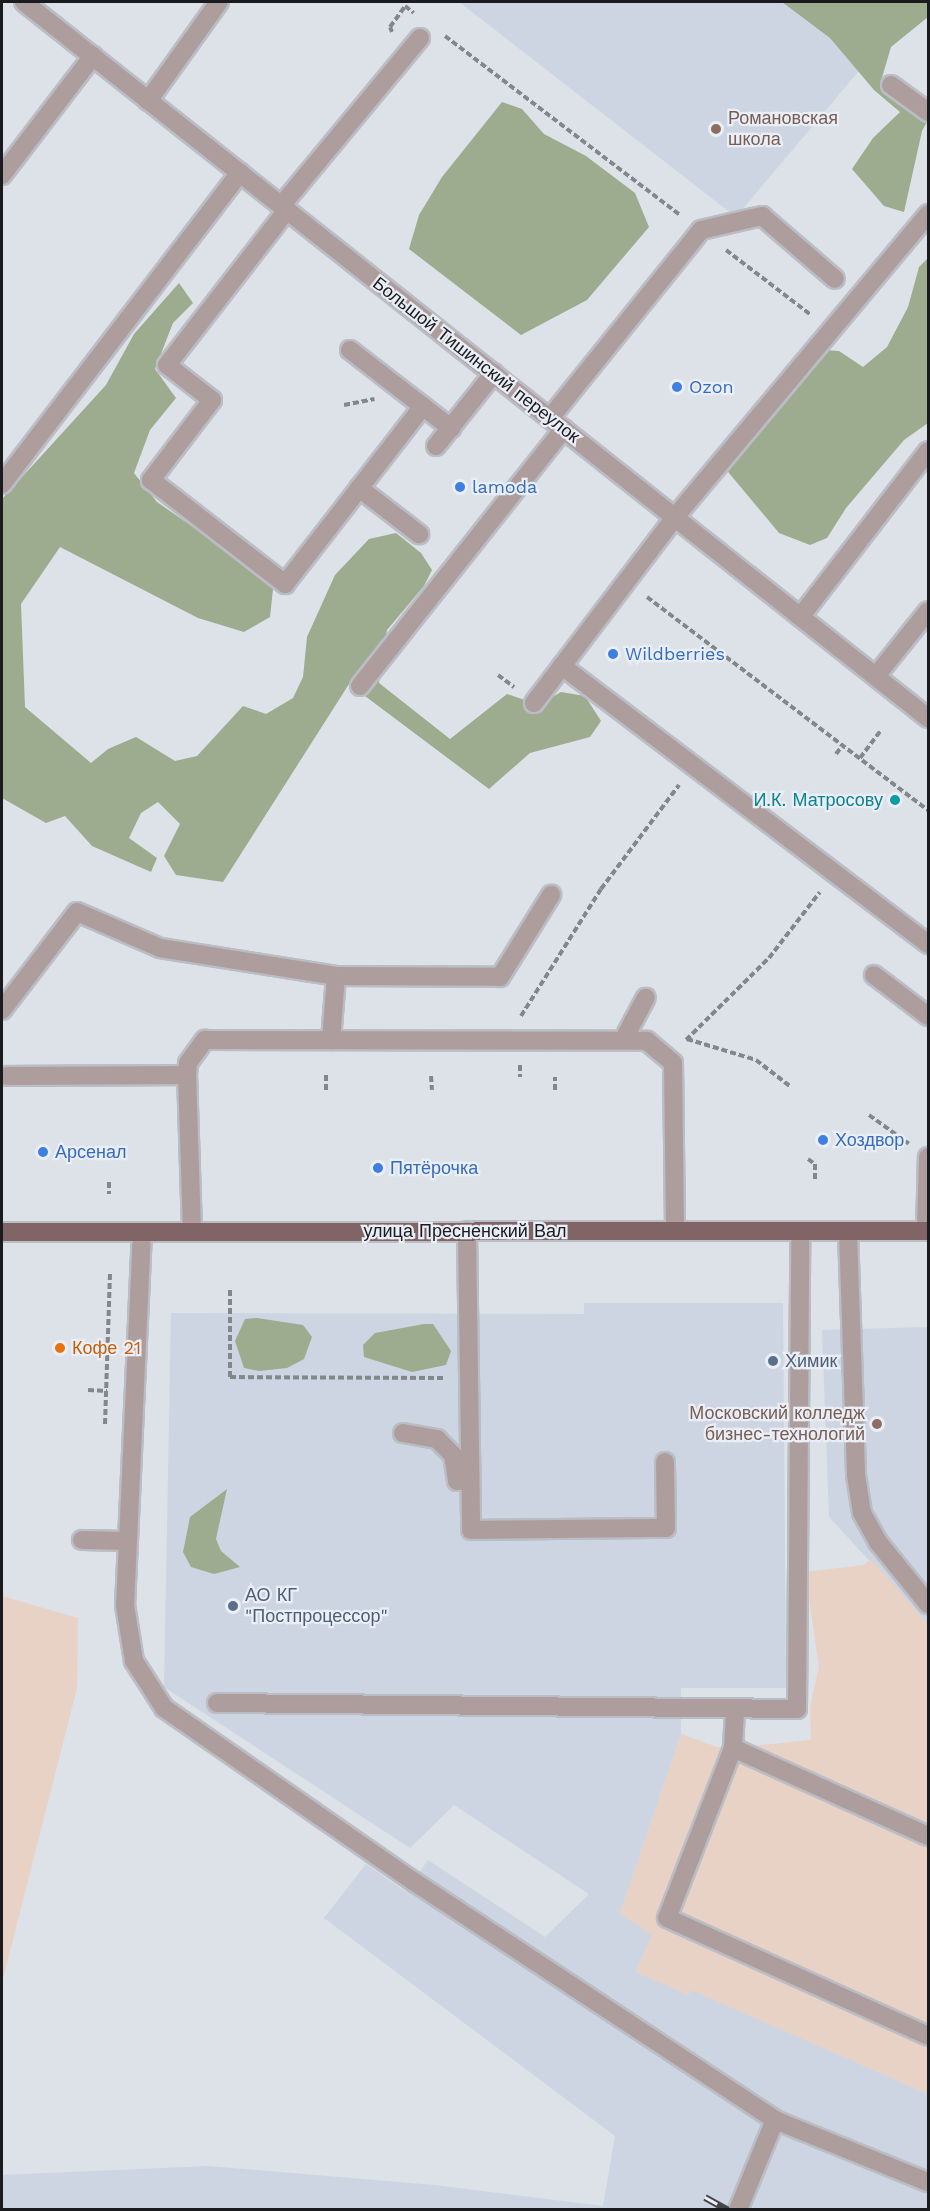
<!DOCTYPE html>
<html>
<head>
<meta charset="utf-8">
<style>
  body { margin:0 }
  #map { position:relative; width:930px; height:2211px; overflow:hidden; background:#dde1e8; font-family:"Work Sans",sans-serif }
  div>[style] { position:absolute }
  .built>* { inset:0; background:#cdd5e2 }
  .industrial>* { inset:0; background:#e8d2c6 }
  .forest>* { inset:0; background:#9dac8f }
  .path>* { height:4px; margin-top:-2px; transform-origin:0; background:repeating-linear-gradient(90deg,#83868b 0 6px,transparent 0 9px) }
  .roads { filter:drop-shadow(2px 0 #babdc4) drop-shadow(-2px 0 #babdc4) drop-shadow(0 2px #babdc4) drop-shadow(0 -2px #babdc4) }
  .minor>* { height:18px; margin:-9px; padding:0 9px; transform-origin:9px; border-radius:9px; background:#ae9d9d }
  .major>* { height:18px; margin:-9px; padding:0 9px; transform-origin:9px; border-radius:9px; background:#816566 }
  .rail>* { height:7px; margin-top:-3.5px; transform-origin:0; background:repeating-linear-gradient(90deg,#eaeef6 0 14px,#444549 0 28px); box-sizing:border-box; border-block:2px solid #444549 }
  .dots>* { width:16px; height:16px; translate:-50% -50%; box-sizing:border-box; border:3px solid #eaeef6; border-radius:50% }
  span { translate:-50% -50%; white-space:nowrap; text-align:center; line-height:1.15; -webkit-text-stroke:4.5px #eaeef6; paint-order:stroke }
  .education-label { font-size:18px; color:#785e54 }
  .left { translate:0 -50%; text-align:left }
  .right { translate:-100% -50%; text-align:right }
  .street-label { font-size:18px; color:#1a1b1e }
  .shop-label { font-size:18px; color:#366cbe }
  .culture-label { font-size:18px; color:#0d838f }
  .food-label { font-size:18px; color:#c56008 }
  .service-label { font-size:18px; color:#4e5e75 }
  .frame { position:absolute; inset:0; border:3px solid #1a1b1e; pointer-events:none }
</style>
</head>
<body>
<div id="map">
  <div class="built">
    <div style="clip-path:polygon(459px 2px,917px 2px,736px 217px)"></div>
    <div style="clip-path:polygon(584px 1303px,783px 1303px,786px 1688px,681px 1688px,681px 1734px,620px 1913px,652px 1935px,636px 1972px,689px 1994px,691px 1989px,928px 2094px,928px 2209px,2px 2210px,2px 2175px,208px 2166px,434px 2185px,603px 2206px,615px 2136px,324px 1918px,366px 1864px,406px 1892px,428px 1860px,545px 1937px,589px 1894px,454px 1805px,410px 1848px,164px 1687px,171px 1313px,584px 1314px)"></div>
    <div style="clip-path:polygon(928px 1327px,928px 1624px,829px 1517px,822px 1330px)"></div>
  </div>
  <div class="industrial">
    <div style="clip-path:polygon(871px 1559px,928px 1624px,928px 2094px,691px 1990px,688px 1995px,636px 1972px,652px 1935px,620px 1913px,681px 1734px,717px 1747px,733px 1748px,811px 1740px,810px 1707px,819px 1667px,805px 1572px,864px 1565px)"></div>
    <div style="clip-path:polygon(2px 1596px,78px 1618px,77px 1688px,2px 1983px)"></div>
  </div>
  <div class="forest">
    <div style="clip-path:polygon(782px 2px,928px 2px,928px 17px,891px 47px,881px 81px,928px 120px,922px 131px,904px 212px,884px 206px,852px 169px,873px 138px,900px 112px,874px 90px,830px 38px)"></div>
    <div style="clip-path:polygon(502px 102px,522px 109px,544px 134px,586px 156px,635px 193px,649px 227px,587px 300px,521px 335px,409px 249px,419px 215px,442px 177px)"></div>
    <div style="clip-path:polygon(928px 258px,928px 423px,904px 440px,846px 508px,827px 538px,810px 545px,779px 533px,724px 467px,824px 350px,839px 351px,863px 367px,887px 347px,908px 307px,919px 267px)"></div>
    <div style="clip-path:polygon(179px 283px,193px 303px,173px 323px,155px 369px,176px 398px,150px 430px,134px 473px,157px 502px,232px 554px,273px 589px,270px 617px,244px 632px,198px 618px,60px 547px,21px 604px,25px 707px,91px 763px,108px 749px,136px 737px,175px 761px,197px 756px,243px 706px,266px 714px,293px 698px,303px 677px,307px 637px,335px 575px,369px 539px,396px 533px,421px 553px,432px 570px,424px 586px,387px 630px,379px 683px,450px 739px,507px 694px,539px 705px,561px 692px,585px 696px,601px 721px,590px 737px,530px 753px,489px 789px,349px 684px,223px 882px,176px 875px,164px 856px,180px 824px,158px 802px,141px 813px,129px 838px,157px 858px,151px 872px,92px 846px,65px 816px,46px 823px,2px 798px,2px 499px,106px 385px,134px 334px)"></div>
    <div style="clip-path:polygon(257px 1318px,303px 1325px,312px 1337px,304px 1359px,287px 1368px,259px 1371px,244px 1368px,235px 1341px,245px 1319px)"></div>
    <div style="clip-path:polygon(424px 1324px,433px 1324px,451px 1351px,446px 1365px,412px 1372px,364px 1357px,363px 1345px,375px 1333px)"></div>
    <div style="clip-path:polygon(227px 1489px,216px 1539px,221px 1551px,240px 1567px,214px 1574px,191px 1567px,183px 1552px,190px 1517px)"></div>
  </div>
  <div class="path">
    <div style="left:392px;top:32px;width:5px;rotate:-112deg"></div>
    <div style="left:390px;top:27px;width:26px;rotate:-54deg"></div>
    <div style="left:405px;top:6px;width:11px;rotate:38deg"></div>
    <div style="left:445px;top:36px;width:295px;rotate:37.3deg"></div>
    <div style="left:726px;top:250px;width:107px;rotate:37.4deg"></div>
    <div style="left:344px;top:405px;width:31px;rotate:-11deg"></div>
    <div style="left:647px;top:597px;width:353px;rotate:37.2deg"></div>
    <div style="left:498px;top:675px;width:20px;rotate:37deg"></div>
    <div style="left:836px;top:754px;width:11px;rotate:-52deg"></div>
    <div style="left:860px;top:758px;width:34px;rotate:-53deg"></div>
    <div style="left:521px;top:1016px;width:150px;rotate:-57.8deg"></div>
    <div style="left:601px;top:889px;width:130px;rotate:-53.1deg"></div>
    <div style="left:687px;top:1039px;width:72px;rotate:16.9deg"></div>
    <div style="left:756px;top:1060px;width:44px;rotate:37.6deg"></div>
    <div style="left:686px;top:1040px;width:117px;rotate:-44.7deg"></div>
    <div style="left:769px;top:958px;width:83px;rotate:-52.3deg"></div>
    <div style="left:520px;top:1065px;width:12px;rotate:90deg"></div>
    <div style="left:431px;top:1076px;width:14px;rotate:86deg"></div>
    <div style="left:326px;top:1090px;width:15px;rotate:-90deg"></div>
    <div style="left:555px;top:1090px;width:13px;rotate:-90deg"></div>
    <div style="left:869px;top:1115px;width:49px;rotate:35.9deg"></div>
    <div style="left:808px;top:1159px;width:9px;rotate:36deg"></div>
    <div style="left:815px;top:1164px;width:18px;rotate:90deg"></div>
    <div style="left:109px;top:1182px;width:12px;rotate:90deg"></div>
    <div style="left:230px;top:1290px;width:87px;rotate:90deg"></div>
    <div style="left:230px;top:1377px;width:214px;rotate:0.3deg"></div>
    <div style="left:88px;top:1390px;width:19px;rotate:3deg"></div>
    <div style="left:105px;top:1424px;width:152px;rotate:-88.1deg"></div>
  </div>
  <div class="roads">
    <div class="minor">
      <div style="left:24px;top:2px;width:1153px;rotate:38.38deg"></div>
      <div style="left:891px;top:85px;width:46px;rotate:36.1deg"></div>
      <div style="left:148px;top:101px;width:122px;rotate:-54.4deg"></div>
      <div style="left:2px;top:175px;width:150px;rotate:-52.6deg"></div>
      <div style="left:281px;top:206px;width:218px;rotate:-50.4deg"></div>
      <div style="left:287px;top:210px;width:196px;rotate:127.7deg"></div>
      <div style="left:167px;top:365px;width:57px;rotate:37.9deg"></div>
      <div style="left:212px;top:400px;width:101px;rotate:127.3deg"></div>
      <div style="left:151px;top:480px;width:170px;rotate:37.8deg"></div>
      <div style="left:285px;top:584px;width:225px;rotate:-52.2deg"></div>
      <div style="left:350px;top:350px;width:128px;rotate:37.7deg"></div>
      <div style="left:550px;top:418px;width:241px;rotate:-51.2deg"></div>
      <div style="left:701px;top:230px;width:63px;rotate:-12.9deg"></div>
      <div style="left:762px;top:216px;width:96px;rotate:40.8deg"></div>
      <div style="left:436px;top:446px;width:93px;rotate:-51.5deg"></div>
      <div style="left:2px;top:484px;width:392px;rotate:-52.6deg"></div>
      <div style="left:359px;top:488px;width:76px;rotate:37.5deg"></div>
      <div style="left:801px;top:616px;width:208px;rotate:-52.4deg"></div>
      <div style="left:562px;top:666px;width:460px;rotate:37.2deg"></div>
      <div style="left:876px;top:676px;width:83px;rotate:-51.3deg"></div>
      <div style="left:360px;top:686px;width:328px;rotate:-51.6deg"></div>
      <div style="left:534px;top:703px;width:233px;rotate:-52.8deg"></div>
      <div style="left:675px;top:517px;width:395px;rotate:-50.1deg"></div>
      <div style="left:874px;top:975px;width:68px;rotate:37.2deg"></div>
      <div style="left:2px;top:1010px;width:123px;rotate:-52.6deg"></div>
      <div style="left:77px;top:912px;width:90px;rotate:23.4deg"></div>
      <div style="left:160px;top:948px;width:178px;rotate:9deg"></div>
      <div style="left:336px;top:976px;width:164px;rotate:0.3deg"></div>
      <div style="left:500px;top:977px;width:97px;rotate:-58.1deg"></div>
      <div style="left:331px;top:1040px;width:64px;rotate:-85.5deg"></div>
      <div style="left:627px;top:1040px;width:7px;rotate:-90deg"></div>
      <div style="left:627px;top:1033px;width:40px;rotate:-62deg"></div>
      <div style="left:7px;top:1076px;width:180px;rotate:-0.3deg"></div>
      <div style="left:467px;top:1231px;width:299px;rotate:89.2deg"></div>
      <div style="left:471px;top:1530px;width:195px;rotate:-0.6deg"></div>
      <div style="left:666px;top:1528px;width:66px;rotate:-90.9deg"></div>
      <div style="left:848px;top:1231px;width:244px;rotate:88.1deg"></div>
      <div style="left:856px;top:1475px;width:38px;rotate:81deg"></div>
      <div style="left:862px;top:1513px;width:33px;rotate:61deg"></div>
      <div style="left:878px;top:1542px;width:80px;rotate:51.1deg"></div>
      <div style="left:926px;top:1231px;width:74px;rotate:-88.5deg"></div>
      <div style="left:142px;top:1232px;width:373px;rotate:92.6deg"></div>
      <div style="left:125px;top:1605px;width:57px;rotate:80.9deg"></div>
      <div style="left:134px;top:1661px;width:56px;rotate:57.4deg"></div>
      <div style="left:164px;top:1708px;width:303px;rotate:34.8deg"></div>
      <div style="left:413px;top:1881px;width:434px;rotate:33.4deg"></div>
      <div style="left:775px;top:2120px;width:165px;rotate:22.1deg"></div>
      <div style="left:192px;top:1232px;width:157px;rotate:-91.8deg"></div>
      <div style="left:187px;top:1075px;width:12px;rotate:-85deg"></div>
      <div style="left:188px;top:1063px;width:29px;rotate:-54deg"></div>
      <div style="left:205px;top:1040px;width:442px;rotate:0.1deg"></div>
      <div style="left:647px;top:1041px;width:34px;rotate:40deg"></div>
      <div style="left:673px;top:1063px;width:168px;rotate:89.3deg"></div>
      <div style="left:403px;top:1433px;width:35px;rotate:10deg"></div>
      <div style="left:437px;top:1439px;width:23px;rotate:45deg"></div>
      <div style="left:453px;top:1455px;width:26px;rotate:81deg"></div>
      <div style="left:457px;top:1481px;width:13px;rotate:-4deg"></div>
      <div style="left:82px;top:1540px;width:46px;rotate:1.2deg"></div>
      <div style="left:217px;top:1703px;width:580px;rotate:0.59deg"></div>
      <div style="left:797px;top:1709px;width:478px;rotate:-89.6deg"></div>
      <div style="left:735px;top:1710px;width:38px;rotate:93deg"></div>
      <div style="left:733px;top:1748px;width:182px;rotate:111.2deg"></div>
      <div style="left:667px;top:1918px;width:286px;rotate:24.3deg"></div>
      <div style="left:733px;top:1748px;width:214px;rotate:24.3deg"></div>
      <div style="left:738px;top:2210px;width:97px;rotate:-67.7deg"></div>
    </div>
    <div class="major">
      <div style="left:2px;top:1232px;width:926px;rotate:-0.06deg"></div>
    </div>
  </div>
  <div class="rail">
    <div style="left:705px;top:2197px;width:26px;rotate:29deg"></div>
  </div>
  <div class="dots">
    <div style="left:716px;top:129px;background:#8d6e63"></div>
    <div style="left:677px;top:387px;background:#3f7fe0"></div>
    <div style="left:460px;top:487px;background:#3f7fe0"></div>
    <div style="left:613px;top:654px;background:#3f7fe0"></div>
    <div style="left:895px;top:800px;background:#0f9aa8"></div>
    <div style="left:823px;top:1140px;background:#3f7fe0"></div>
    <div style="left:43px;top:1152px;background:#3f7fe0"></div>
    <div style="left:378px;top:1168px;background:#3f7fe0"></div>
    <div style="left:60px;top:1348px;background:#e8710a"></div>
    <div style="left:773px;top:1361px;background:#5c6f8a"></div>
    <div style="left:877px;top:1424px;background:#8d6e63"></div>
    <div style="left:233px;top:1606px;background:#5c6f8a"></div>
  </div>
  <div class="education-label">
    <span class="left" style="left:728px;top:129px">Романовская<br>школа</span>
    <span class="right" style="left:865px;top:1424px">Московский колледж<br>бизнес-технологий</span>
  </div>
  <div class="street-label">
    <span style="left:476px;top:360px;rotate:38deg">Большой Тишинский переулок</span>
    <span style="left:465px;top:1231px">улица Пресненский Вал</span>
  </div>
  <div class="shop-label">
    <span class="left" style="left:689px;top:387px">Ozon</span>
    <span class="left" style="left:472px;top:487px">lamoda</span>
    <span class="left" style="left:625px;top:654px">Wildberries</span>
    <span class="left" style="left:835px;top:1140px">Хоздвор</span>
    <span class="left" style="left:55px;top:1152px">Арсенал</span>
    <span class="left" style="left:390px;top:1168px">Пятёрочка</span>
  </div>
  <div class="culture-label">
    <span class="right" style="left:883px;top:800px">И.К. Матросову</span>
  </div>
  <div class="food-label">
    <span class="left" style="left:72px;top:1348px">Кофе 21</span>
  </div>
  <div class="service-label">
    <span class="left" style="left:785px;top:1361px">Химик</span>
    <span class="left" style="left:245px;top:1606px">АО КГ<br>"Постпроцессор"</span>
  </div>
  <div class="frame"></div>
</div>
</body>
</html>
